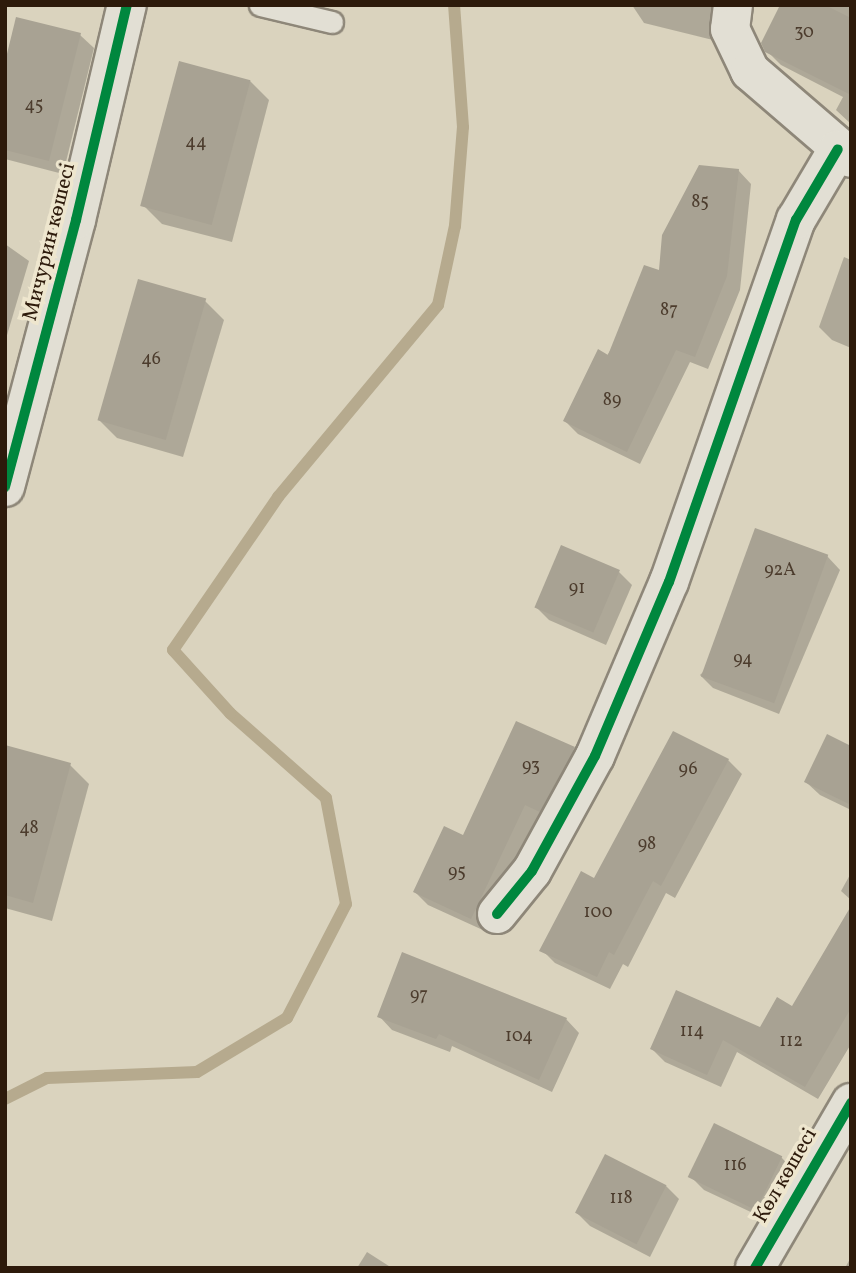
<!DOCTYPE html>
<html>
<head>
<meta charset="utf-8">
<style>
  body { margin:0 }
  #map { position:relative; width:856px; height:1273px; overflow:hidden; background:#dad3be; font-family:Vollkorn,serif }
  div>[style] { position:absolute }
  .shadow>* { inset:0; background:#0003 }
  .stream>* { height:12px; margin:-6px; padding:0 6px; transform-origin:6px; border-radius:6px; background:#b6aa8e }
  .building>* { inset:0; background:#a8a293; transform-origin:0 0 }
  .roads { filter:drop-shadow(2px 0 #8e8779) drop-shadow(-2px 0 #8e8779) drop-shadow(0 2px #8e8779) drop-shadow(0 -2px #8e8779) }
  .lane>* { height:21px; margin:-10.5px; padding:0 10.5px; transform-origin:10.5px; border-radius:10.5px; background:#e2dfd4 }
  .street>* { height:38px; margin:-19px; padding:0 19px; transform-origin:19px; border-radius:19px; background:#e2dfd4 }
  .cycleway>* { height:10px; margin:-5px; padding:0 5px; transform-origin:5px; border-radius:5px; background:#00873e }
  span { translate:-50% -50%; white-space:nowrap; text-align:center; line-height:1.15; -webkit-text-stroke:7px #eee6ce; paint-order:stroke }
  .number-label { font-size:18px; color:#4c3c2d }
  .number-label span { -webkit-text-stroke-width:0 }
  .street-label { font-size:21px; color:#2d1a0b }
  .frame { position:absolute; inset:0; border:7px solid #2d1a0b; pointer-events:none }
</style>
</head>
<body>
<div id="map">
  <div class="shadow">
    <div style="clip-path:polygon(632px 5px,726px 5px,717px 41px,644px 23px)"></div>
    <div style="clip-path:polygon(782px 5px,851px 5px,851px 124px,836px 110px,843px 97px,781px 65px,767px 51px)"></div>
    <div style="clip-path:polygon(80px 35px,94px 48px,63px 174px,5px 159px,5px 70px)"></div>
    <div style="clip-path:polygon(250px 81px,269px 100px,232px 242px,162px 224px,143px 205px)"></div>
    <div style="clip-path:polygon(738px 170px,751px 184px,740px 290px,708px 369px,690px 362px,640px 464px,578px 434px,565px 421px,660px 273px)"></div>
    <div style="clip-path:polygon(5px 244px,29px 261px,5px 342px)"></div>
    <div style="clip-path:polygon(844px 257px,851px 260px,851px 348px,832px 340px,819px 327px)"></div>
    <div style="clip-path:polygon(205px 301px,224px 320px,183px 457px,117px 438px,98px 419px)"></div>
    <div style="clip-path:polygon(827px 556px,840px 570px,779px 714px,713px 688px,700px 675px)"></div>
    <div style="clip-path:polygon(619px 572px,632px 585px,606px 645px,549px 620px,536px 607px)"></div>
    <div style="clip-path:polygon(673px 733px,728px 760px,742px 774px,675px 898px,666px 893px,628px 967px,623px 964px,610px 989px,555px 963px,542px 950px,595px 880px)"></div>
    <div style="clip-path:polygon(5px 747px,70px 765px,89px 784px,52px 921px,5px 908px)"></div>
    <div style="clip-path:polygon(851px 747px,851px 810px,820px 795px,806px 782px)"></div>
    <div style="clip-path:polygon(574px 749px,587px 762px,553px 824px,538px 817px,485px 931px,428px 905px,415px 892px,464px 837px)"></div>
    <div style="clip-path:polygon(851px 873px,851px 900px,841px 891px)"></div>
    <div style="clip-path:polygon(851px 910px,851px 1044px,818px 1099px,737px 1052px,721px 1087px,665px 1062px,652px 1049px,760px 1029px,793px 1009px)"></div>
    <div style="clip-path:polygon(379px 1016px,566px 1019px,579px 1033px,552px 1092px,452px 1046px,450px 1052px,392px 1030px)"></div>
    <div style="clip-path:polygon(781px 1157px,794px 1171px,770px 1221px,704px 1190px,690px 1176px)"></div>
    <div style="clip-path:polygon(666px 1186px,679px 1199px,650px 1257px,590px 1226px,577px 1213px)"></div>
    <div style="clip-path:polygon(367px 1252px,392px 1268px,357px 1268px)"></div>
    <div style="clip-path:polygon(851px 1257px,851px 1268px,845px 1268px)"></div>
  </div>
  <div class="stream">
    <div style="left:5px;top:1099px;width:47px;rotate:-26.6deg"></div>
    <div style="left:47px;top:1078px;width:150px;rotate:-2.3deg"></div>
    <div style="left:197px;top:1072px;width:105px;rotate:-31deg"></div>
    <div style="left:287px;top:1018px;width:128px;rotate:-62.6deg"></div>
    <div style="left:346px;top:904px;width:108px;rotate:-100.7deg"></div>
    <div style="left:326px;top:798px;width:128px;rotate:-138.5deg"></div>
    <div style="left:230px;top:713px;width:85px;rotate:-132.1deg"></div>
    <div style="left:173px;top:650px;width:186px;rotate:-55.5deg"></div>
    <div style="left:278px;top:497px;width:250px;rotate:-50.2deg"></div>
    <div style="left:438px;top:305px;width:81px;rotate:-77.9deg"></div>
    <div style="left:455px;top:226px;width:99px;rotate:-85.4deg"></div>
    <div style="left:463px;top:127px;width:122px;rotate:-94.2deg"></div>
  </div>
  <div class="building">
    <div style="clip-path:polygon(780px 5px,825px 5px,851px 18px,851px 95px,765px 52px,761px 43px)"></div>
    <div style="clip-path:polygon(16px 17px,81px 33px,49px 161px,5px 150px,5px 62px)"></div>
    <div style="left:179px;top:61px;width:74px;height:150px;rotate:15deg"></div>
    <div style="clip-path:polygon(699px 165px,739px 169px,727px 276px,695px 357px,676px 350px,627px 452px,563px 421px,598px 349px,608px 355px,644px 265px,659px 270px,662px 235px)"></div>
    <div style="left:138px;top:279px;width:71px;height:147px;rotate:16deg"></div>
    <div style="left:755px;top:528px;width:78px;height:158px;rotate:20deg"></div>
    <div style="left:561px;top:545px;width:64px;height:68px;rotate:23deg"></div>
    <div style="clip-path:polygon(516px 721px,575px 747px,540px 812px,525px 805px,471px 919px,413px 892px,444px 826px,463px 835px)"></div>
    <div style="clip-path:polygon(673px 731px,729px 759px,661px 886px,653px 881px,614px 955px,609px 952px,597px 977px,539px 951px,581px 871px,594px 878px)"></div>
    <div style="clip-path:polygon(827px 734px,851px 746px,851px 805px,804px 782px)"></div>
    <div style="clip-path:polygon(5px 745px,71px 763px,33px 903px,5px 895px)"></div>
    <div style="clip-path:polygon(851px 906px,851px 1008px,805px 1087px,723px 1040px,707px 1075px,650px 1049px,676px 990px,760px 1027px,777px 997px,792px 1006px)"></div>
    <div style="clip-path:polygon(402px 952px,567px 1018px,539px 1080px,439px 1034px,436px 1039px,377px 1017px)"></div>
    <div style="left:714px;top:1123px;width:76px;height:60px;rotate:26deg"></div>
    <div style="left:605px;top:1154px;width:69px;height:66px;rotate:27deg"></div>
  </div>
  <div class="roads">
    <div class="lane">
      <div style="left:260px;top:5px;width:74px;rotate:13.3deg"></div>
    </div>
    <div class="street">
      <div style="left:733px;top:5px;width:24px;rotate:97deg"></div>
      <div style="left:730px;top:29px;width:47px;rotate:64.5deg"></div>
      <div style="left:750px;top:71px;width:133px;rotate:40.7deg"></div>
      <div style="left:5px;top:487px;width:276px;rotate:-75.1deg"></div>
      <div style="left:76px;top:220px;width:221px;rotate:-76.7deg"></div>
      <div style="left:497px;top:914px;width:55px;rotate:-50.9deg"></div>
      <div style="left:532px;top:871px;width:131px;rotate:-61.3deg"></div>
      <div style="left:595px;top:756px;width:189px;rotate:-67deg"></div>
      <div style="left:669px;top:582px;width:384px;rotate:-70.7deg"></div>
      <div style="left:796px;top:220px;width:82px;rotate:-59.4deg"></div>
      <div style="left:755px;top:1268px;width:191px;rotate:-59.8deg"></div>
    </div>
  </div>
  <div class="cycleway">
    <div style="left:5px;top:487px;width:276px;rotate:-75.1deg"></div>
    <div style="left:76px;top:220px;width:221px;rotate:-76.7deg"></div>
    <div style="left:497px;top:914px;width:55px;rotate:-50.9deg"></div>
    <div style="left:532px;top:871px;width:131px;rotate:-61.3deg"></div>
    <div style="left:595px;top:756px;width:189px;rotate:-67deg"></div>
    <div style="left:669px;top:582px;width:384px;rotate:-70.7deg"></div>
    <div style="left:796px;top:220px;width:82px;rotate:-59.4deg"></div>
    <div style="left:755px;top:1268px;width:191px;rotate:-59.8deg"></div>
  </div>
  <div class="number-label">
    <span style="left:804px;top:33px">30</span>
    <span style="left:34px;top:106px">45</span>
    <span style="left:196px;top:143px">44</span>
    <span style="left:700px;top:203px">85</span>
    <span style="left:669px;top:311px">87</span>
    <span style="left:151px;top:360px">46</span>
    <span style="left:612px;top:401px">89</span>
    <span style="left:780px;top:571px">92А</span>
    <span style="left:577px;top:589px">91</span>
    <span style="left:743px;top:660px">94</span>
    <span style="left:531px;top:767px">93</span>
    <span style="left:688px;top:770px">96</span>
    <span style="left:29px;top:829px">48</span>
    <span style="left:647px;top:845px">98</span>
    <span style="left:457px;top:873px">95</span>
    <span style="left:598px;top:913px">100</span>
    <span style="left:419px;top:996px">97</span>
    <span style="left:692px;top:1032px">114</span>
    <span style="left:519px;top:1037px">104</span>
    <span style="left:791px;top:1042px">112</span>
    <span style="left:735px;top:1166px">116</span>
    <span style="left:621px;top:1199px">118</span>
  </div>
  <div class="street-label">
    <span style="left:50px;top:242px;rotate:-76deg">Мичурин көшесі</span>
    <span style="left:786px;top:1176px;rotate:-60deg">Көл көшесі</span>
  </div>
  <div class="frame"></div>
</div>
</body>
</html>
